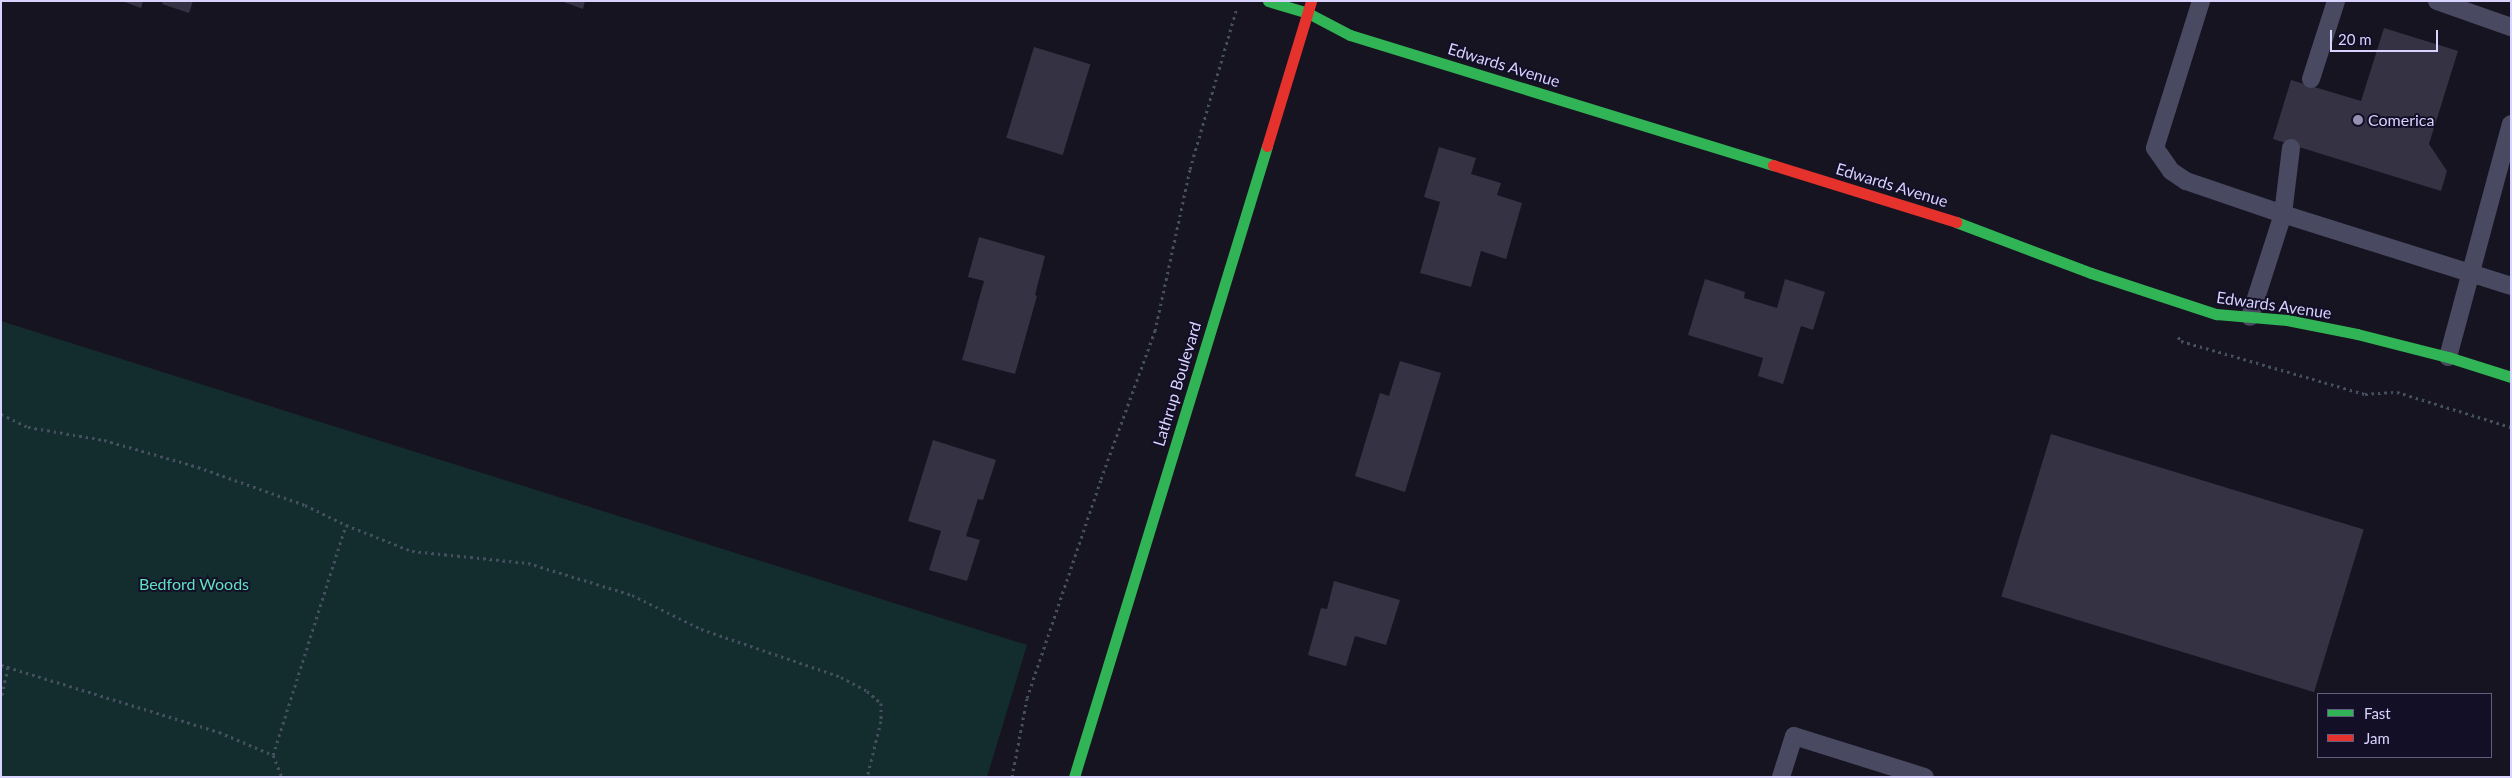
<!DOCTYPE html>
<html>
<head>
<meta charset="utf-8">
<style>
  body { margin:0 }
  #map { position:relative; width:2512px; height:778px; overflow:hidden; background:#161421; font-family:Lato,sans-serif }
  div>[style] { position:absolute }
  .green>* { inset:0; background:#132c2d }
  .building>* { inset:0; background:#343243; transform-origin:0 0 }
  .path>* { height:3px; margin-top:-1.5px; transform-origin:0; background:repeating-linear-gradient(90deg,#44505f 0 2.5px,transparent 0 6.5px) }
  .lane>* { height:18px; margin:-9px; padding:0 9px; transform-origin:9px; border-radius:9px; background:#4a4962 }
  .fast>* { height:11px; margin:-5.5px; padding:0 5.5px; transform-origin:5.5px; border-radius:5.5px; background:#30b455 }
  .jam>* { height:11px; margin:-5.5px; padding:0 5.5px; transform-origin:5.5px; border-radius:5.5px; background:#e5322d }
  .dots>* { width:14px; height:14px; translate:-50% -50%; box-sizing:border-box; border:2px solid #130f26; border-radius:50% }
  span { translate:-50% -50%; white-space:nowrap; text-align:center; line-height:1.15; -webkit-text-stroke:4px #130f26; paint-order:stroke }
  .street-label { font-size:16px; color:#d9d4ff }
  .poi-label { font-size:16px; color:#d9d4ff }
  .left { translate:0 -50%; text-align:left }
  .park-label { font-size:16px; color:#5fe0c0 }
  .frame { position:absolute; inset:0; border:2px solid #d9d4ff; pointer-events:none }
  .legend { position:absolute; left:2317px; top:693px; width:175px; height:65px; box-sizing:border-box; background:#130f26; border:1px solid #625e7d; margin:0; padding:6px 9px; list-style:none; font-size:15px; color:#d9d4ff }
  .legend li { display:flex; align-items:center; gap:10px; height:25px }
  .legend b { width:25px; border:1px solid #625e7d }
  .scale { position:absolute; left:2330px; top:30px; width:108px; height:22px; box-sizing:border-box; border:2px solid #d9d4ff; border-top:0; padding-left:6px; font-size:15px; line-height:18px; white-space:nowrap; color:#d9d4ff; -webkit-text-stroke:4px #130f26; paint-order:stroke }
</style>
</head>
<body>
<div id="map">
  <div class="green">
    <div style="clip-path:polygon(1px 321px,1027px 645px,987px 777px,1px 777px)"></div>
  </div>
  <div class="building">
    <div style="clip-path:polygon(122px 1px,143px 1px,141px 8px)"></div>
    <div style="clip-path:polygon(163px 1px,193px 1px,189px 13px,162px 4px)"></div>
    <div style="clip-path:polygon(561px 1px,585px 1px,583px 9px)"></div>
    <div style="clip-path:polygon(2384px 28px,2458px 51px,2429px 144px,2447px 171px,2441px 191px,2273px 139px,2291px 80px,2361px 101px)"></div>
    <div style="left:1034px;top:47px;width:59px;height:95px;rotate:17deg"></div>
    <div style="clip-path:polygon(1439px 147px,1476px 158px,1471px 174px,1501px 183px,1497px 195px,1522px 203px,1506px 259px,1481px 251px,1471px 287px,1420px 273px,1440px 202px,1424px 197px)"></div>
    <div style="clip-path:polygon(979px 237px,1045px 256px,1035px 295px,1037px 296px,1015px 374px,962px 360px,984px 281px,968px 277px)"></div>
    <div style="clip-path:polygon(1705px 279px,1745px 292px,1744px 298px,1777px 308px,1785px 279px,1825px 292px,1813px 330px,1801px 326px,1783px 384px,1758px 376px,1763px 358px,1688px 335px)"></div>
    <div style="clip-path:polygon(1400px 361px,1441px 373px,1405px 492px,1355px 476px,1380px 393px,1389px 396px)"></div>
    <div style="left:2051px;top:434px;width:327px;height:170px;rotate:17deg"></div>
    <div style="clip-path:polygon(933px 440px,996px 460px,983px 500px,978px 499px,966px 536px,980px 540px,967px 581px,929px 570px,941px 531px,908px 521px)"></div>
    <div style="clip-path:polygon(1334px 581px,1400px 600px,1386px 645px,1355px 636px,1346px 666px,1308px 655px,1321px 608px,1327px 609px)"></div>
  </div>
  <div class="path">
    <div style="left:2178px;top:337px;width:5px;rotate:53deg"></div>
    <div style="left:2181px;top:341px;width:191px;rotate:16.1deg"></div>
    <div style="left:2365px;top:394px;width:32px;rotate:-4deg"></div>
    <div style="left:2397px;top:392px;width:119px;rotate:17.1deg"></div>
    <div style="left:1px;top:414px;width:30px;rotate:26deg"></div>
    <div style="left:28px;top:427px;width:77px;rotate:9.7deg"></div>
    <div style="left:104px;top:440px;width:98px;rotate:16deg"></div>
    <div style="left:198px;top:467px;width:114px;rotate:19.6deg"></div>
    <div style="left:305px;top:505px;width:46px;rotate:26deg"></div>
    <div style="left:346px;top:525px;width:71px;rotate:21.5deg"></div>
    <div style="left:412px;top:551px;width:117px;rotate:5.9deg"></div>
    <div style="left:528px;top:563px;width:109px;rotate:17.1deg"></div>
    <div style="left:632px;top:595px;width:77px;rotate:26.2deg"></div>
    <div style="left:701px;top:629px;width:148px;rotate:18.9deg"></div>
    <div style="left:841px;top:677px;width:30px;rotate:28deg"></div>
    <div style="left:867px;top:691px;width:18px;rotate:41deg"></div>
    <div style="left:881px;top:703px;width:18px;rotate:90deg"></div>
    <div style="left:881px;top:721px;width:58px;rotate:104deg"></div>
    <div style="left:1px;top:665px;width:228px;rotate:17.1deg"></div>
    <div style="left:219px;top:732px;width:59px;rotate:23.1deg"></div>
    <div style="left:273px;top:755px;width:24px;rotate:68deg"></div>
    <div style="left:2px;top:695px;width:29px;rotate:-78deg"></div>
    <div style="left:273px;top:755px;width:241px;rotate:-72.4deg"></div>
    <div style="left:1012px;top:777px;width:80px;rotate:-79.2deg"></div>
    <div style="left:1027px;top:698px;width:231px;rotate:-71.3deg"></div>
    <div style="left:1101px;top:479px;width:158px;rotate:-70deg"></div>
    <div style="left:1155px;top:331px;width:166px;rotate:-77.8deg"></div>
    <div style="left:1190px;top:169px;width:165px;rotate:-73.8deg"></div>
  </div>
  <div class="lane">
    <div style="left:2201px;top:1px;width:154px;rotate:107.4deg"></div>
    <div style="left:2155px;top:148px;width:28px;rotate:55deg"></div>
    <div style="left:2171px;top:171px;width:18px;rotate:34deg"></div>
    <div style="left:2186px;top:181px;width:102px;rotate:18.8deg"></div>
    <div style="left:2283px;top:214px;width:108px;rotate:107.8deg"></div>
    <div style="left:2437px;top:1px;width:78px;rotate:19.4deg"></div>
    <div style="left:2311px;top:79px;width:82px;rotate:-72.2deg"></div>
    <div style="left:2291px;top:148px;width:66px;rotate:96.9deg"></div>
    <div style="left:2283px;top:214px;width:239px;rotate:17.5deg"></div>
    <div style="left:2448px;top:357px;width:241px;rotate:-74.9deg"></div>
    <div style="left:1781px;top:777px;width:43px;rotate:-72.4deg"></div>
    <div style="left:1794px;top:736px;width:137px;rotate:17.4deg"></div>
  </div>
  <div class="fast">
    <div style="left:1268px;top:1px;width:42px;rotate:16.7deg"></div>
    <div style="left:1308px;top:13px;width:47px;rotate:27.6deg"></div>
    <div style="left:1350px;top:35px;width:443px;rotate:17.1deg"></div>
    <div style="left:1956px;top:222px;width:144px;rotate:20.7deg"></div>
    <div style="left:2091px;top:273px;width:132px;rotate:18.2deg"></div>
    <div style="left:2216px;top:314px;width:71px;rotate:4.8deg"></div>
    <div style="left:2287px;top:320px;width:71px;rotate:11.3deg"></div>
    <div style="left:2357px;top:334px;width:94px;rotate:14.2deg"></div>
    <div style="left:2448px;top:357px;width:66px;rotate:17.6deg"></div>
    <div style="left:1074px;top:777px;width:660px;rotate:-72.99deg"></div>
  </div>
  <div class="jam">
    <div style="left:1267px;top:146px;width:152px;rotate:-73.1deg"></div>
    <div style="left:1773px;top:165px;width:192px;rotate:17.3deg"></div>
  </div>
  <div class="dots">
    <div style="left:2358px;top:120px;background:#9591b1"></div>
  </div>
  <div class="street-label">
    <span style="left:1504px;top:65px;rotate:17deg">Edwards Avenue</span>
    <span style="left:1892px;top:185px;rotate:17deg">Edwards Avenue</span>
    <span style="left:2274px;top:305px;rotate:8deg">Edwards Avenue</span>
    <span style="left:1177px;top:384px;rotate:-73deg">Lathrup Boulevard</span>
  </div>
  <div class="poi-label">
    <span class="left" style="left:2368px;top:120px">Comerica</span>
  </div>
  <div class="park-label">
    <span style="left:194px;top:584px">Bedford Woods</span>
  </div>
  <div class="frame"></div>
  <ul class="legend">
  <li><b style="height:6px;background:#30b455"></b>Fast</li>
  <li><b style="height:6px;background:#e5322d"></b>Jam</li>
  </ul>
  <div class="scale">20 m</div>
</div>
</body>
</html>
